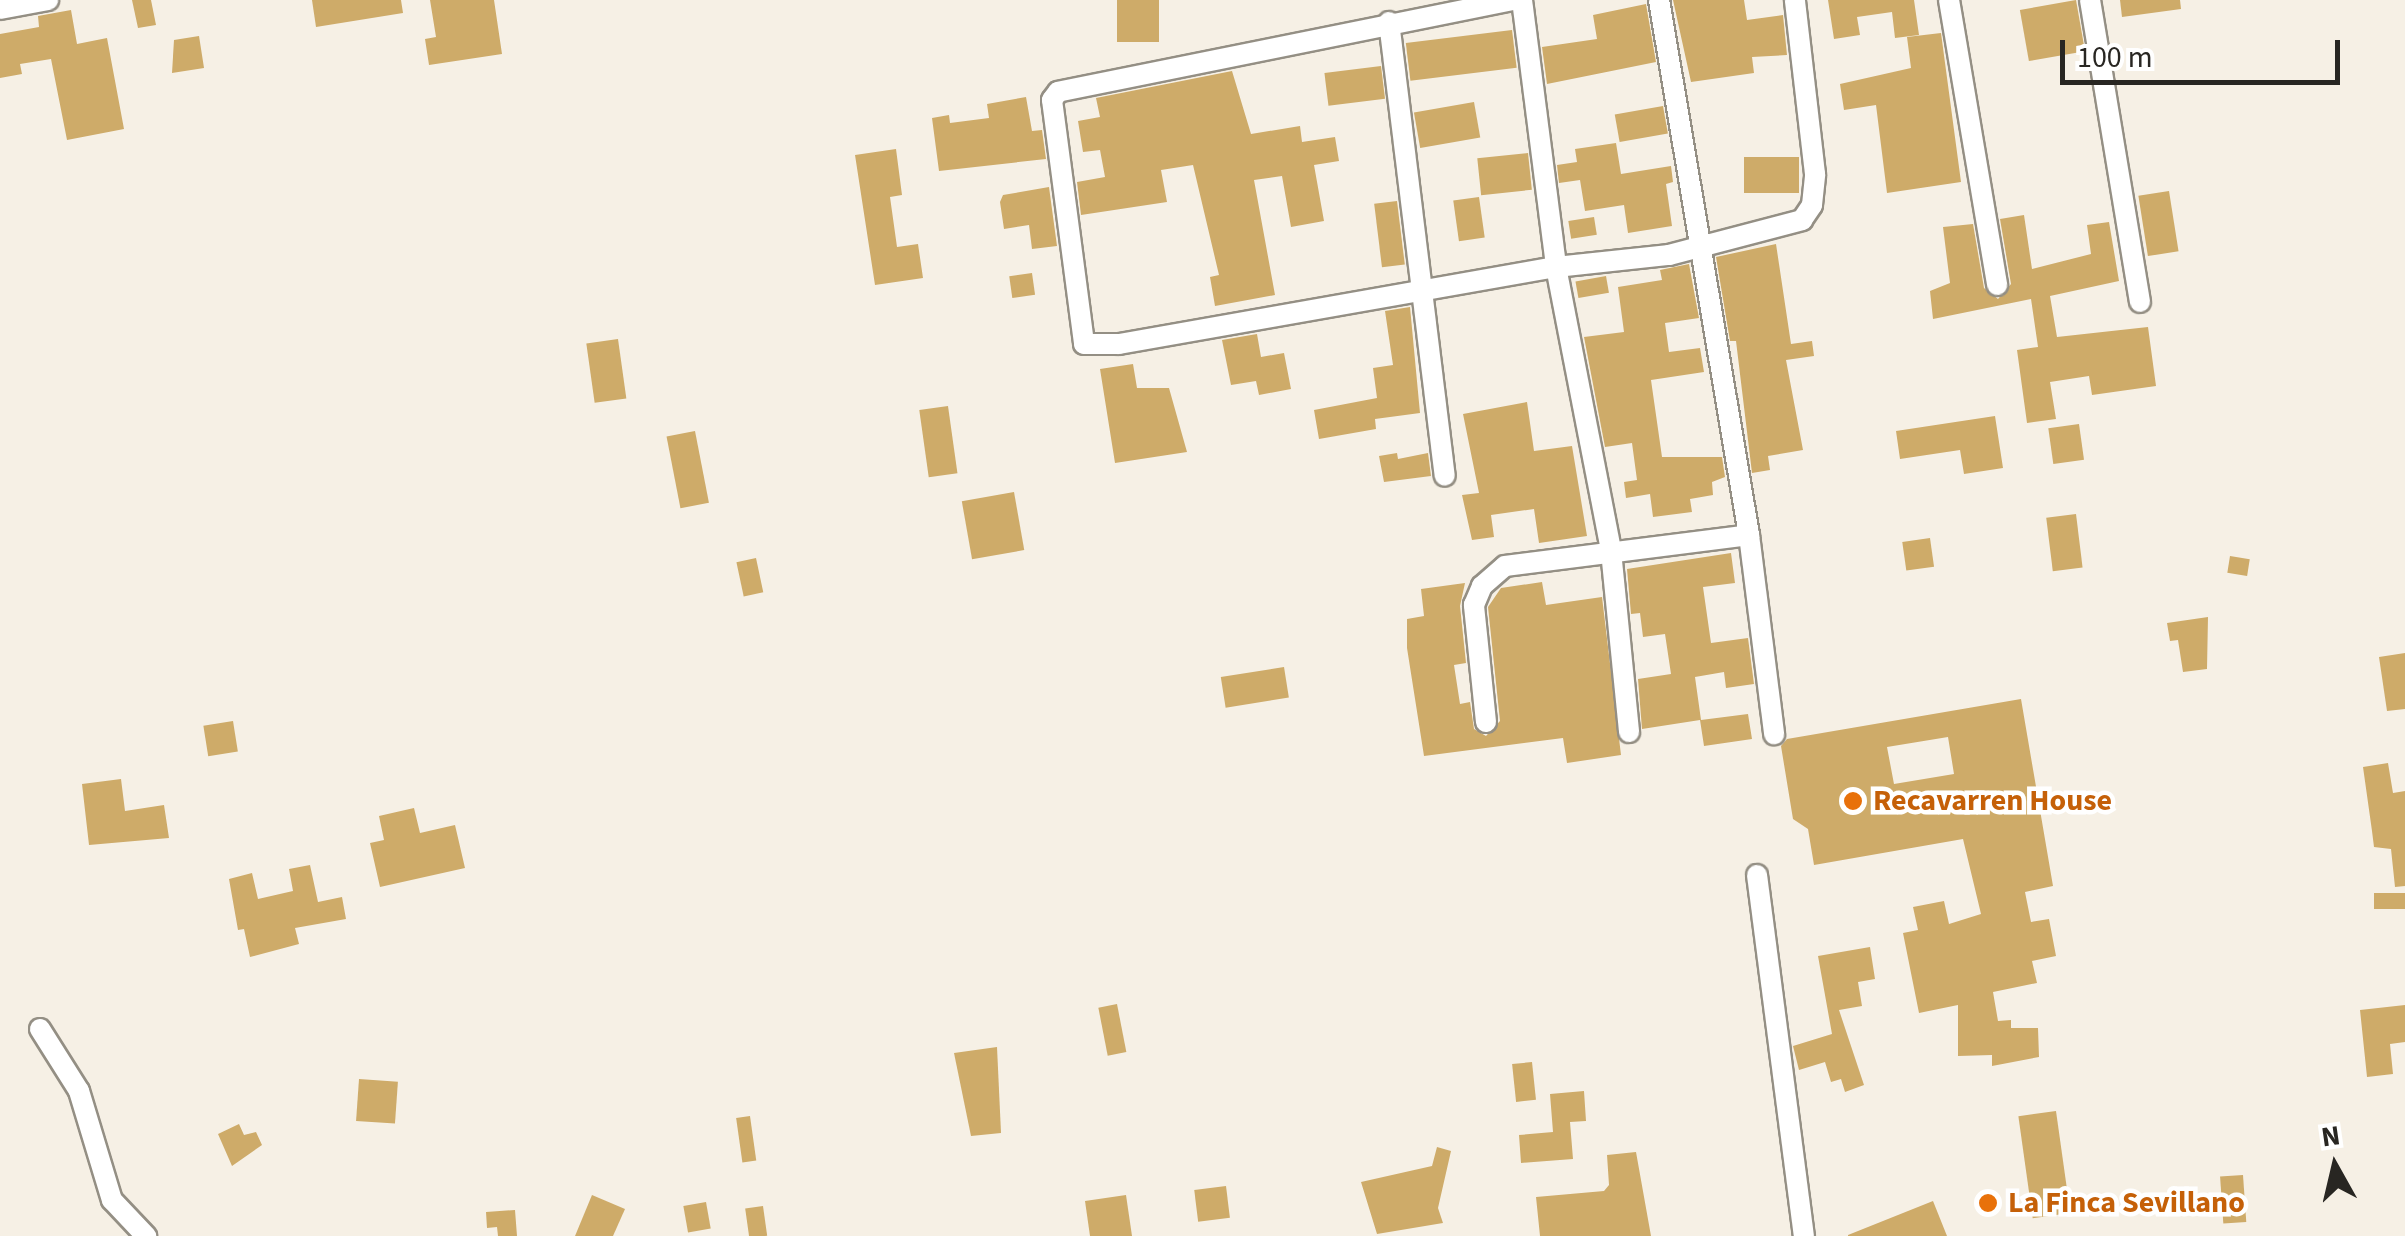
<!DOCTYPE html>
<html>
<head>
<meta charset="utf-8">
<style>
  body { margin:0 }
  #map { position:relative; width:2405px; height:1236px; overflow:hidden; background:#f6f0e5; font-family:"Source Sans 3",sans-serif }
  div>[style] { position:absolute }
  .building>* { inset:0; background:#ceab69; transform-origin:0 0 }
  .roads { filter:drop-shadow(2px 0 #948f84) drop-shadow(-2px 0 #948f84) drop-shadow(0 2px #948f84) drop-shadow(0 -2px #948f84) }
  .street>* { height:20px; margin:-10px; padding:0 10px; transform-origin:10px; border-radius:10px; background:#fff }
  .dots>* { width:28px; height:28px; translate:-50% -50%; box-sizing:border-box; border:5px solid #fff; border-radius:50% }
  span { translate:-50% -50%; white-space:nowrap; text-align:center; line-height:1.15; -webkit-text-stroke:9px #fff; paint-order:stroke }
  .food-label { font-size:30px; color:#c56008; font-weight:700 }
  .left { translate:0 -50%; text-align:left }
  .north { position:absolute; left:2285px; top:1116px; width:100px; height:100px; -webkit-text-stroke:8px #fff; paint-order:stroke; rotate:352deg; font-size:28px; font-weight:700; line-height:40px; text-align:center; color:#282622 }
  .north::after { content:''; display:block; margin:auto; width:35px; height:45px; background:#282622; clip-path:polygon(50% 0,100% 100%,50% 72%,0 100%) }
  .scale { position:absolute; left:2060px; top:40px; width:280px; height:45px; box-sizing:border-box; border:5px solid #282622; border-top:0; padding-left:12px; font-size:30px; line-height:35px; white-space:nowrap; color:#282622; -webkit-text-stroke:8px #fff; paint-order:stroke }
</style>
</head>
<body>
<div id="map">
  <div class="building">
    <div style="clip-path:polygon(132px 0,151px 0,156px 25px,138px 28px)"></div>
    <div style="clip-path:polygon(312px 0,401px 0,403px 13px,316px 27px)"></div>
    <div style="clip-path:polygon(430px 0,494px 0,502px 54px,429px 65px,425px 39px,436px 37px)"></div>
    <div style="left:1117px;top:0;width:42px;height:42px"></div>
    <div style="clip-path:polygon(1673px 0,1744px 0,1747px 20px,1783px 15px,1787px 55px,1752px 57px,1754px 73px,1691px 82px)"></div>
    <div style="clip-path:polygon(1828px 0,1914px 0,1919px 35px,1895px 38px,1892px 12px,1857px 17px,1860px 35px,1834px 39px)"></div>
    <div style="left:2076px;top:0;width:52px;height:57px;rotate:80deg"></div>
    <div style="clip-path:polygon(2120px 0,2180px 0,2181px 9px,2122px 17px)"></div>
    <div style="clip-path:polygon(1646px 4px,1656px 62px,1547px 84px,1542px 47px,1597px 39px,1593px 15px)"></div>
    <div style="clip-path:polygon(71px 10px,77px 44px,107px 38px,124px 129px,67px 140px,51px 59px,20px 64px,22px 74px,0 78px,0 34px,39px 27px,38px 16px)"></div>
    <div style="left:1512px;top:30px;width:38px;height:107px;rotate:83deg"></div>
    <div style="clip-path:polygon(1941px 33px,1961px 182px,1887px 193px,1876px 105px,1844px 110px,1840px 84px,1911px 68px,1907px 37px)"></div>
    <div style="clip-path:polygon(199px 36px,204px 68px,172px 73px,174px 40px)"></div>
    <div style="left:1381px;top:66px;width:33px;height:57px;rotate:83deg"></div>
    <div style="clip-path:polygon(1232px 71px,1251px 134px,1300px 126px,1302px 142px,1335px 137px,1339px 161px,1314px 165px,1324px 221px,1291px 227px,1282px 176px,1254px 180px,1275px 295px,1215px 306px,1210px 277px,1219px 275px,1193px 165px,1161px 170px,1167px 202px,1081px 215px,1077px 182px,1105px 177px,1100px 150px,1083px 152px,1078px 121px,1100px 117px,1096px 98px)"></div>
    <div style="clip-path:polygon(1026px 97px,1032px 131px,1042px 130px,1046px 159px,939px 171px,932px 118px,949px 115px,950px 123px,989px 118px,987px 104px)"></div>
    <div style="left:1474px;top:102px;width:36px;height:61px;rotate:80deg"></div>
    <div style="left:1663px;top:106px;width:28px;height:49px;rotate:80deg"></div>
    <div style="clip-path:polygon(1616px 143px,1621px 174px,1671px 166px,1673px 182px,1666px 184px,1672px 226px,1628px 233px,1624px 205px,1585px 211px,1580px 180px,1559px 183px,1557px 165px,1577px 162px,1575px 149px)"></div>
    <div style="clip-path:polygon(896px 149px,902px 195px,890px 197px,897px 247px,918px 244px,923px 278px,875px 285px,855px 155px)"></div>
    <div style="left:1528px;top:153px;width:37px;height:51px;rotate:84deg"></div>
    <div style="left:1799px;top:157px;width:36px;height:55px;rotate:90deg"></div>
    <div style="clip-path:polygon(1049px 187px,1057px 246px,1032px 249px,1029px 225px,1004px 229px,1000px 202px,1003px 195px)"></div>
    <div style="left:2169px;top:191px;width:61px;height:31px;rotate:81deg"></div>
    <div style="left:1479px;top:197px;width:41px;height:26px;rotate:82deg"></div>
    <div style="left:1397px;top:201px;width:64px;height:23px;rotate:83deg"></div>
    <div style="clip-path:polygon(2024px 215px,2032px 269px,2091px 254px,2087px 225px,2109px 222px,2119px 281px,2050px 296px,2057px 337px,2148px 327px,2156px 386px,2092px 395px,2089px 376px,2050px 382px,2056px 419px,2027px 423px,2017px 350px,2038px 347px,2031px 299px,1933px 319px,1930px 291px,1950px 283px,1943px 227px,1973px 224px,1984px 288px,1998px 299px,2011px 284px,2000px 219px)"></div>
    <div style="left:1594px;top:217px;width:18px;height:26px;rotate:81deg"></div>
    <div style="clip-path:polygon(1776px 244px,1791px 344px,1812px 341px,1814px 356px,1786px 360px,1803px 450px,1768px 456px,1770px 470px,1752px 473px,1736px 341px,1730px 341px,1716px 257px)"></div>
    <div style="clip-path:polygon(1689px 264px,1699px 318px,1665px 323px,1669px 352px,1700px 348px,1704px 372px,1651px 380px,1662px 457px,1722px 457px,1725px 477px,1712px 482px,1713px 495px,1690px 499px,1692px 512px,1653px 517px,1650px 494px,1626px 498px,1624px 482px,1637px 480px,1632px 443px,1605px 447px,1584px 337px,1624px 332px,1618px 287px,1662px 280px,1660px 270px)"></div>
    <div style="left:1032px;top:273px;width:22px;height:23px;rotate:82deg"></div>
    <div style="left:1606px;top:276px;width:17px;height:31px;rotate:80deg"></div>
    <div style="clip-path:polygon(1410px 307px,1420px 413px,1375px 419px,1376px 429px,1319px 439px,1314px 410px,1377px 398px,1373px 368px,1393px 365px,1385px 311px)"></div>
    <div style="clip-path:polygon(1257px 334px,1261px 357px,1284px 353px,1291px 389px,1259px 395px,1256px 381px,1231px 385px,1222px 340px)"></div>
    <div style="left:618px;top:339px;width:60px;height:32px;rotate:82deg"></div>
    <div style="clip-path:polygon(1133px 364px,1137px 388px,1169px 388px,1187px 452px,1115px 463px,1100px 369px)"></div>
    <div style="clip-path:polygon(1527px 402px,1534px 451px,1572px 446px,1587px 536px,1539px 543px,1534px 509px,1491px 515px,1494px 537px,1472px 540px,1462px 495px,1479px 493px,1463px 414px)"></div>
    <div style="left:948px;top:406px;width:68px;height:29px;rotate:82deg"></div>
    <div style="clip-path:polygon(1995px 416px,2003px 468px,1964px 474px,1960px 450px,1900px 459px,1896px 431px)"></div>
    <div style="left:2079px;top:424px;width:36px;height:31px;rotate:82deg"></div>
    <div style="left:695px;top:431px;width:73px;height:29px;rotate:79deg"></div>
    <div style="clip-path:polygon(1397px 453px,1398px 459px,1428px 453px,1431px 476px,1384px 482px,1379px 456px)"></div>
    <div style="left:1014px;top:492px;width:59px;height:53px;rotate:80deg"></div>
    <div style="left:2076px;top:514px;width:54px;height:30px;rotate:83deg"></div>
    <div style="left:1930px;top:538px;width:29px;height:28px;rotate:82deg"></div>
    <div style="clip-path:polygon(1731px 553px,1735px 583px,1703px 587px,1711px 643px,1748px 638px,1754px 684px,1726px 688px,1724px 672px,1695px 677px,1701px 720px,1748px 714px,1752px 739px,1704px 746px,1700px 720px,1642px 729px,1638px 679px,1671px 674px,1665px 634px,1643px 637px,1640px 613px,1631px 614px,1627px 569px)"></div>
    <div style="left:2230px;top:556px;width:20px;height:17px;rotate:9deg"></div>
    <div style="left:756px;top:558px;width:35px;height:20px;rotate:78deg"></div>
    <div style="clip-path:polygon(1542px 582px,1546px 605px,1602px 597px,1621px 755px,1567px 763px,1563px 738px,1424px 756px,1407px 648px,1407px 619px,1424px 616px,1421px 589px,1465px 583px,1460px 606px,1466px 663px,1454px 665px,1460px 704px,1470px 702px,1474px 729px,1486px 736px,1500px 721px,1488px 607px,1501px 588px)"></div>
    <div style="clip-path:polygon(2208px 617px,2207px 669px,2183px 672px,2178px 640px,2170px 641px,2167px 623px)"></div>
    <div style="clip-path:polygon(2405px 653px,2405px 709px,2387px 711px,2379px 657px)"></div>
    <div style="left:1284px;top:667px;width:31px;height:64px;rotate:81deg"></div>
    <div style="clip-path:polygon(evenodd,2021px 699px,2053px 886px,2025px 892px,2031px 922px,2049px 919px,2056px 956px,2032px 961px,2037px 983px,1993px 992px,1998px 1021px,2011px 1020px,2011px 1028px,2038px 1028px,2039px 1057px,1992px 1066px,1992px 1055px,1958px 1056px,1958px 1005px,1919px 1013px,1903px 933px,1918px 930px,1913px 907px,1944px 901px,1949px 924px,1981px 914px,1963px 839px,1814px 865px,1808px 829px,1793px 819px,1781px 746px,1787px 739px,2021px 699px,1948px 737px,1954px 774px,1894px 784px,1887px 747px,1948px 737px)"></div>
    <div style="left:233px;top:721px;width:31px;height:30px;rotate:81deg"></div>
    <div style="clip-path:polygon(2388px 763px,2393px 793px,2405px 791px,2405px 886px,2395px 887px,2391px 849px,2374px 847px,2372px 831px,2363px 767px)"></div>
    <div style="clip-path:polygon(121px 779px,125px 811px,164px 805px,169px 838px,89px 845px,82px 784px)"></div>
    <div style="clip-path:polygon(414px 808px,420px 833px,455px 825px,465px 868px,380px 887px,370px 843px,384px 840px,379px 816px)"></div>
    <div style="clip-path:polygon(310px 865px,318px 902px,342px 897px,346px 919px,295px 928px,299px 944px,250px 957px,244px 929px,238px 930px,229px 879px,252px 873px,258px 899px,293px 891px,289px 869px)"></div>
    <div style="left:2405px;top:893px;width:16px;height:31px;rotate:90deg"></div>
    <div style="clip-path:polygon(1870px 947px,1875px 979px,1858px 982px,1862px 1006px,1839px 1010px,1864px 1085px,1845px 1092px,1841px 1079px,1831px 1082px,1825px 1062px,1799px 1070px,1793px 1046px,1832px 1034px,1818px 956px)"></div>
    <div style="left:1117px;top:1004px;width:49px;height:19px;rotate:79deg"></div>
    <div style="clip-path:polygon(2405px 1005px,2405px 1042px,2390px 1044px,2393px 1074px,2367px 1077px,2360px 1010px)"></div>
    <div style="clip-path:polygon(997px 1047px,1001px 1133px,971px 1136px,954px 1053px)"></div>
    <div style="left:1532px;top:1062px;width:38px;height:20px;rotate:84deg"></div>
    <div style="left:359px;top:1079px;width:39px;height:42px;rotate:4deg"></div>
    <div style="clip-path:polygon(1584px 1091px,1586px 1121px,1570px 1122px,1573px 1159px,1521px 1163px,1519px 1135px,1553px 1132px,1550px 1094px)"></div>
    <div style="left:2056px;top:1111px;width:103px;height:38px;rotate:82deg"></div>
    <div style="left:750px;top:1116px;width:45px;height:14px;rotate:82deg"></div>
    <div style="clip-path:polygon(239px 1124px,244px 1135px,256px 1132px,262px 1145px,232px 1166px,218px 1134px)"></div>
    <div style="clip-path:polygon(1437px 1147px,1451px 1151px,1438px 1208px,1443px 1223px,1377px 1234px,1361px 1182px,1432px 1166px)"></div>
    <div style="clip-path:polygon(1636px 1152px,1651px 1236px,1540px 1236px,1536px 1197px,1604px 1191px,1609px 1185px,1607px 1155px)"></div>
    <div style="left:2243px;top:1175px;width:47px;height:23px;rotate:86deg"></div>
    <div style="left:1226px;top:1186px;width:32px;height:32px;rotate:83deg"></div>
    <div style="clip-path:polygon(592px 1195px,625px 1209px,613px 1236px,575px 1236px)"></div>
    <div style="clip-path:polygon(1126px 1195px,1132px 1236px,1090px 1236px,1085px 1201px)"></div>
    <div style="clip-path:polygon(1933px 1201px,1947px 1236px,1848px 1236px,1848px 1235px)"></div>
    <div style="left:706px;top:1202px;width:27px;height:23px;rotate:80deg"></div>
    <div style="left:763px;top:1206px;width:30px;height:18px;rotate:82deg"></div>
    <div style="clip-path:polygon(515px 1210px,517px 1236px,498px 1236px,497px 1227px,487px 1228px,486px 1212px)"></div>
  </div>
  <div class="roads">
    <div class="street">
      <div style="left:1513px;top:0;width:464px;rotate:168.6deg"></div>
      <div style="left:1058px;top:92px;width:10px;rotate:127deg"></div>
      <div style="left:1052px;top:100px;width:246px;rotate:82.5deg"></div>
      <div style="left:1084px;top:344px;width:35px"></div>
      <div style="left:1119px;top:344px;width:444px;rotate:-10deg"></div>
      <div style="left:1556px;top:267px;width:114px;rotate:-6.1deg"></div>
      <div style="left:1669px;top:255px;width:138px;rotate:-14.7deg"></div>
      <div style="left:1802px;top:220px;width:18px;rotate:-56deg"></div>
      <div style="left:1812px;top:205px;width:31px;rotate:-84deg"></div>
      <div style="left:1815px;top:174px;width:175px;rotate:-96.6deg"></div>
      <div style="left:1522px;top:0;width:269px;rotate:82.7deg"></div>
      <div style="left:1556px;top:267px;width:289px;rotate:79deg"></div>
      <div style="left:1611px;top:551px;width:182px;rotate:84.3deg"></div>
      <div style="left:1659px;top:0;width:543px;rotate:80.45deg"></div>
      <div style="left:1749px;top:535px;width:201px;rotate:82.8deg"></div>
      <div style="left:1949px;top:0;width:289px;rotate:80.4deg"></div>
      <div style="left:2090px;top:0;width:306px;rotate:80.6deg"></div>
      <div style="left:0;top:9px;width:49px;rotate:-10.6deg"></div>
      <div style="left:1389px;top:22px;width:457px;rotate:83deg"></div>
      <div style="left:1486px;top:722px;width:118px;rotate:-95.9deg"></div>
      <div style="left:1474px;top:605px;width:21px;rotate:-67deg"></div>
      <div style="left:1482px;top:586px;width:30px;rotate:-41deg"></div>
      <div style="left:1505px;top:566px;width:246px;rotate:-7.2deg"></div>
      <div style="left:1757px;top:875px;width:364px;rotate:82.6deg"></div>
      <div style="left:40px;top:1029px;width:73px;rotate:57.8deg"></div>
      <div style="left:79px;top:1091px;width:114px;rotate:73.2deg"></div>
      <div style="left:112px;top:1200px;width:50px;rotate:46.6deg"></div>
    </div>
  </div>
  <div class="dots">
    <div style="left:1853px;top:801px;background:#e8710a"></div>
    <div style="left:1988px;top:1203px;background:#e8710a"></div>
  </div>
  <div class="food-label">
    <span class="left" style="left:1873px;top:801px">Recavarren House</span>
    <span class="left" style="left:2008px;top:1203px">La Finca Sevillano</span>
  </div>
  <div class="north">N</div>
  <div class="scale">100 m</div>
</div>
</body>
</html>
